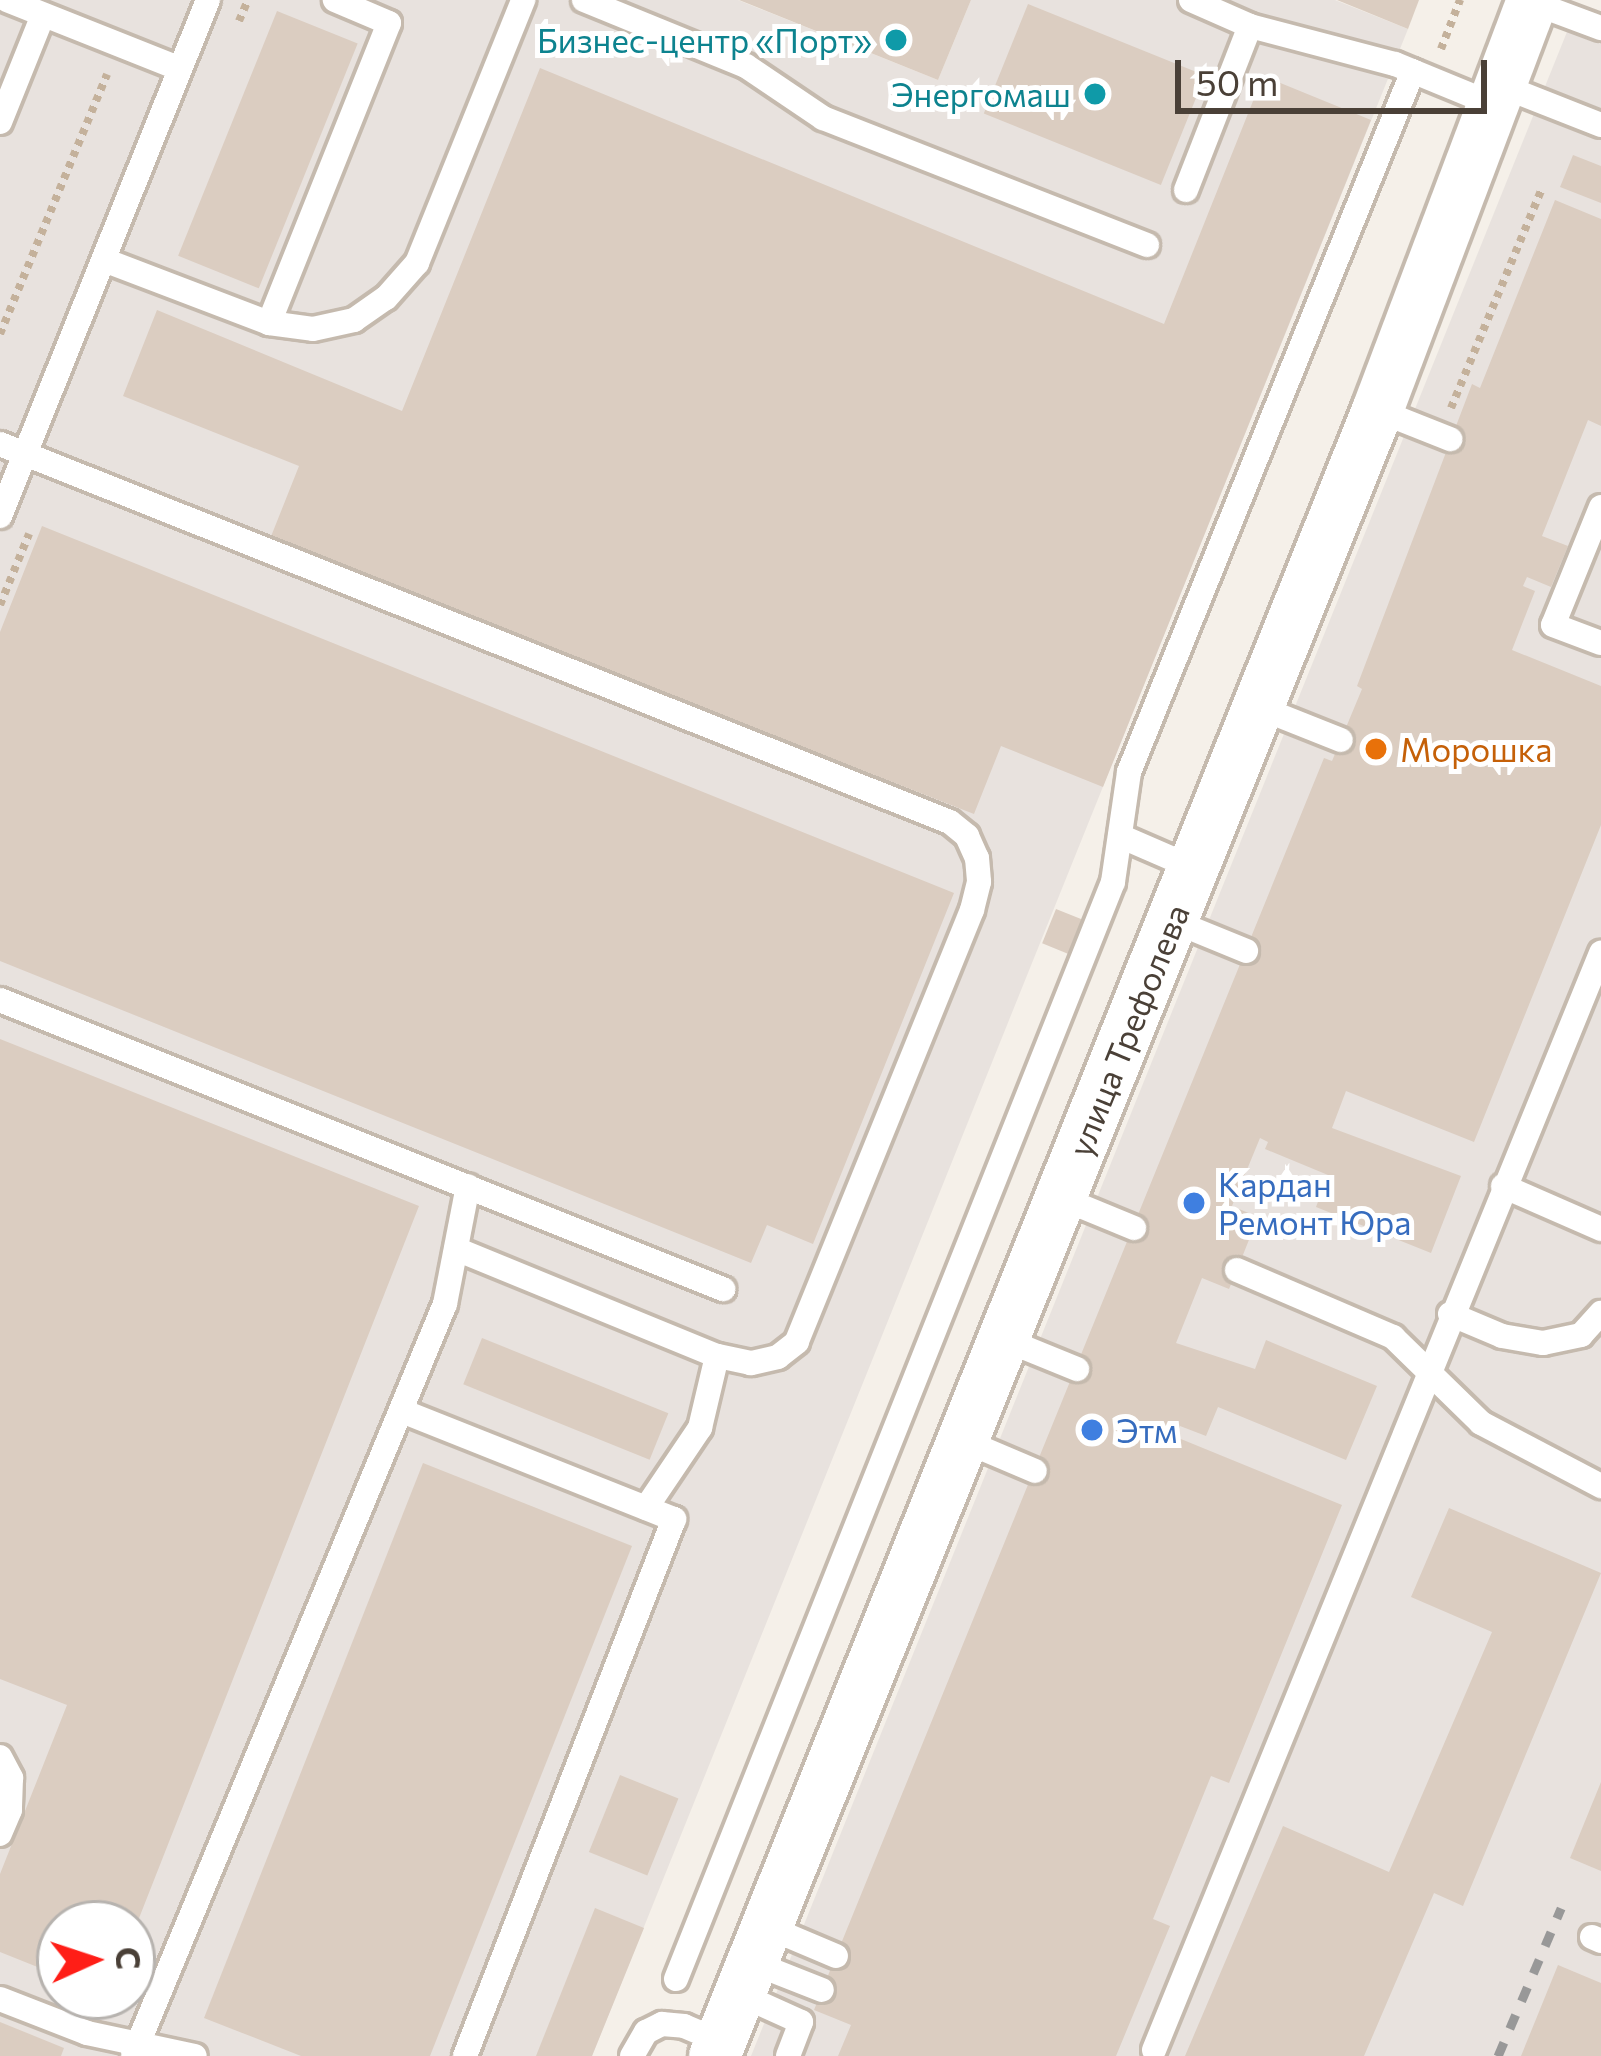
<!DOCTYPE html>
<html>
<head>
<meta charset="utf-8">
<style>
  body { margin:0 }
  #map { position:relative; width:1601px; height:2056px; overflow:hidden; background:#f5f0e9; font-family:Commissioner,sans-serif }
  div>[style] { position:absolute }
  .industrial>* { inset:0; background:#e8e2de }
  .building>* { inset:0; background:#dbcdc1; transform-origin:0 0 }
  .path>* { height:8px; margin-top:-4px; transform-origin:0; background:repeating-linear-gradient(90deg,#c4b19b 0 6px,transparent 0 12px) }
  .roads { filter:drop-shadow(3px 0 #c5baae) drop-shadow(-3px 0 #c5baae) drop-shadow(0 3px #c5baae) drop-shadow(0 -3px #c5baae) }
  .service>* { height:24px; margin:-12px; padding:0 12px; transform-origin:12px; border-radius:12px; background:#fff }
  .minor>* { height:51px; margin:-25.5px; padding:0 25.5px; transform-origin:25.5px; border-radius:25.5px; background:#fff }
  .rail>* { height:9px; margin-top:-4.5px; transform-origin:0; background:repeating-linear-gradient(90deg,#989898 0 15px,transparent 0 30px) }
  .dots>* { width:33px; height:33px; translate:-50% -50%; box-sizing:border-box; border:6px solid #fff; border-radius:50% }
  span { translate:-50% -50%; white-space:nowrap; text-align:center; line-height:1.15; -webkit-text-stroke:10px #fff; paint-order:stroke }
  .culture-label { font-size:33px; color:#0d838f }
  .right { translate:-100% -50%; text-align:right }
  .food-label { font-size:33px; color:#c56008 }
  .left { translate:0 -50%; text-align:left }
  .street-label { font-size:33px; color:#4a4037 }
  .shop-label { font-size:33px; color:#366cbe }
  .north { position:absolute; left:36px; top:1900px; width:120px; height:120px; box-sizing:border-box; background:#fff; border:3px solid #b7b3af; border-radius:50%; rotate:87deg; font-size:33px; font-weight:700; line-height:48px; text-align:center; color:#4a4037 }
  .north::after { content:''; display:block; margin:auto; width:42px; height:54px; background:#ff1e17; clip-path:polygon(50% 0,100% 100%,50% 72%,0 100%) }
  .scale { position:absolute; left:1175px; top:60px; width:312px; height:54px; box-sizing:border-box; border:6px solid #4a4037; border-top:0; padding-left:15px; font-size:36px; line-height:42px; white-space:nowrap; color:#4a4037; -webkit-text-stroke:9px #fff; paint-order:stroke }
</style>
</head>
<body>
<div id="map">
  <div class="industrial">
    <div style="clip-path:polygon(evenodd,0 0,738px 0,938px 80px,971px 0,1335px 0,1408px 29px,592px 2056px,0 2056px,0 0,60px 1924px,132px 1924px,132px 1996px,60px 1996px,60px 1924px)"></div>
    <div style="clip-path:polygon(1573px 17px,1601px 28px,1601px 2056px,751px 2056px)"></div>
  </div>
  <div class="building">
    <div style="clip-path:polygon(739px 0,971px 0,938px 80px)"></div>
    <div style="clip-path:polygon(1337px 0,1419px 0,1408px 29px)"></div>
    <div style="left:1028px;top:4px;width:191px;height:118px;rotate:22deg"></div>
    <div style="left:277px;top:11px;width:87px;height:264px;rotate:22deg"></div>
    <div style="clip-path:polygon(540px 68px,1164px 324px,1263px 76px,1371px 120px,1103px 787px,1001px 746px,974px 814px,270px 539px,299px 466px,123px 396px,157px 310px,402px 411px)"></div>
    <div style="clip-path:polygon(1573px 155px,1601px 166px,1601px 203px,1560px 187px)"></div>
    <div style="clip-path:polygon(1555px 200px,1601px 219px,1601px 426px,1588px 420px,1542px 536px,1568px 546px,1551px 587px,1527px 577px,1523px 586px,1535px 591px,1512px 650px,1601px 686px,1601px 825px,1474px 1142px,1346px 1091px,1332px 1128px,1461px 1176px,1431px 1253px,1316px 1207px,1328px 1175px,1265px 1149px,1268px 1142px,1260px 1138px,1232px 1206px,1258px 1217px,1237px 1270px,1229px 1289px,1202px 1278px,1176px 1343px,1255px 1369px,1266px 1340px,1377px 1386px,1346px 1460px,1218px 1407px,1206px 1436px,1180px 1426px,1176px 1437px,1342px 1505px,1229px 1783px,1211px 1776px,1153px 1919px,1170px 1926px,1116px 2056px,838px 2056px,851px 2025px,814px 2010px,1324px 758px,1332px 761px,1362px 689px,1357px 686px,1472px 384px,1480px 388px)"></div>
    <div style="clip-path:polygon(42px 526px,954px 893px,813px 1244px,767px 1225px,751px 1263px,0 961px,0 632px)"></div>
    <div style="left:1056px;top:909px;width:31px;height:37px;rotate:22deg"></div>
    <div style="clip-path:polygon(0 1039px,419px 1206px,132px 1936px,132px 1924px,60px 1924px,60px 1976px,0 1952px,0 1874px,67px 1705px,0 1679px)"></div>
    <div style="left:482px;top:1338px;width:201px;height:50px;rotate:22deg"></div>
    <div style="clip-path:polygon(423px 1463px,632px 1546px,430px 2056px,301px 2056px,204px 2018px)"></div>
    <div style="clip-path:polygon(1449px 1508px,1601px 1573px,1463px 1906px,1434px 1893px,1364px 2056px,1185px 2056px,1283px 1826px,1389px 1872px,1492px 1632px,1411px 1597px)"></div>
    <div style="left:620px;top:1775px;width:63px;height:83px;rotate:22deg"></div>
    <div style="clip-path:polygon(1601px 1782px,1601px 1871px,1570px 1858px)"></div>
    <div style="clip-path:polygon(595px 1908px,644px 1928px,592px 2056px,536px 2056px)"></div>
    <div style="clip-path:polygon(1558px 1965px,1601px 1983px,1601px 2056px,1521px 2056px)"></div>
    <div style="clip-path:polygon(0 2022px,64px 2048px,61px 2056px,0 2056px)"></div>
  </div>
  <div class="path">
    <div style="left:239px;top:21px;width:23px;rotate:-67deg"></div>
    <div style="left:1441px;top:49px;width:53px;rotate:-68.8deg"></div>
    <div style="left:0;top:334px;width:281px;rotate:-67.6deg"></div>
    <div style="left:1451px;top:408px;width:238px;rotate:-67.5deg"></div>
    <div style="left:0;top:605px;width:77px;rotate:-67.8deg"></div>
  </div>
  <div class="roads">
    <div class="service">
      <div style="left:7px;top:0;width:186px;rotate:21.7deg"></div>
      <div style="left:584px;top:0;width:175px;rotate:22.2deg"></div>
      <div style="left:746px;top:66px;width:93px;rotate:34deg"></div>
      <div style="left:823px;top:118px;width:348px;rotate:21.4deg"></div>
      <div style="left:1191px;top:0;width:64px;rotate:23.8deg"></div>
      <div style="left:1250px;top:26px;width:150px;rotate:14.7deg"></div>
      <div style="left:1395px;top:64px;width:108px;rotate:22.3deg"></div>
      <div style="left:1531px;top:2px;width:75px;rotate:20.4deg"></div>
      <div style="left:1502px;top:86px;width:106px;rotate:21.5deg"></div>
      <div style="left:0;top:122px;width:115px;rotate:-68.1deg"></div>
      <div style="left:1186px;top:190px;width:176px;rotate:-68.7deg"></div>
      <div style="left:104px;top:260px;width:177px;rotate:20.9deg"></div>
      <div style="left:269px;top:323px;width:44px;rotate:7.8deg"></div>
      <div style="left:313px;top:329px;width:42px;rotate:-12.4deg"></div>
      <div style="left:354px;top:320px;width:39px;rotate:-35deg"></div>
      <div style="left:386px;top:298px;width:47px;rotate:-48.5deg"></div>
      <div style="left:417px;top:263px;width:284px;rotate:-68deg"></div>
      <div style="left:269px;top:323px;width:323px;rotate:-68.2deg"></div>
      <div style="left:389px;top:23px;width:59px;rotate:-156.9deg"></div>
      <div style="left:1377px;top:410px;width:79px;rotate:21.7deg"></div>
      <div style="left:0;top:444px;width:1022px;rotate:21.7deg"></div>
      <div style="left:950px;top:822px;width:22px;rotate:39deg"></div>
      <div style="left:967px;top:836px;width:24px;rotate:66deg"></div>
      <div style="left:977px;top:858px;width:24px;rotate:85deg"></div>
      <div style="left:979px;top:882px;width:29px;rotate:104deg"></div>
      <div style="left:972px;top:910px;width:466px;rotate:112.1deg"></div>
      <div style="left:797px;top:1342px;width:24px;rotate:142deg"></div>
      <div style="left:778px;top:1357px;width:28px;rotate:167deg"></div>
      <div style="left:751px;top:1363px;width:35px;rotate:-168deg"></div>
      <div style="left:717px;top:1356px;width:282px;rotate:-157.7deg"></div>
      <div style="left:1601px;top:507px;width:127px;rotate:112.1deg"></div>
      <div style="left:1553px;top:625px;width:51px;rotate:20.6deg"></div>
      <div style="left:0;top:516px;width:556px;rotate:-68.05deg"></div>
      <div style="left:1258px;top:707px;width:89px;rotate:21.7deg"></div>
      <div style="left:1120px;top:836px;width:81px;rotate:23.4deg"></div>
      <div style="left:1173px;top:921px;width:79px;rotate:22.3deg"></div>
      <div style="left:0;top:1000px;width:779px;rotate:21.79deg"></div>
      <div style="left:1503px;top:1186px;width:107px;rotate:23.7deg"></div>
      <div style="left:1061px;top:1198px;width:79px;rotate:22.3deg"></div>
      <div style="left:1237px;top:1270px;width:170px;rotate:23.2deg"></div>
      <div style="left:1393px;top:1337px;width:123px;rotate:44.3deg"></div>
      <div style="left:1481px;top:1423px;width:136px;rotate:27.7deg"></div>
      <div style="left:1450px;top:1314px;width:56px;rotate:22.9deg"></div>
      <div style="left:1502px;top:1336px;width:42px;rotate:9.7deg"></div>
      <div style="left:1543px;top:1343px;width:39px;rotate:-12deg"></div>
      <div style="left:1581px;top:1335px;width:30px;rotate:-48deg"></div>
      <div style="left:1003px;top:1339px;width:80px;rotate:22.1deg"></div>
      <div style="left:402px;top:1411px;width:293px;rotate:21.7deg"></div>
      <div style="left:674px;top:1519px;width:576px;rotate:111.27deg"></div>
      <div style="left:962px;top:1440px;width:79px;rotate:23deg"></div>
      <div style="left:646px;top:1508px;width:97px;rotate:-56deg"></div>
      <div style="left:700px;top:1428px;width:74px;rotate:-76.7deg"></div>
      <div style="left:0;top:1757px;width:24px;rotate:62deg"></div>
      <div style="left:11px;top:1778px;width:32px;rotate:92deg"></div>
      <div style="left:10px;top:1810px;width:26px;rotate:113deg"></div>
      <div style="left:765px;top:1926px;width:77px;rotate:22.9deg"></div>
      <div style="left:1592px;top:1937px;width:10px;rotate:24deg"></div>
      <div style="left:751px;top:1962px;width:76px;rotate:21.5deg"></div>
      <div style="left:676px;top:1979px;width:1181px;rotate:-68.28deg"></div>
      <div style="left:1113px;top:882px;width:111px;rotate:-81.7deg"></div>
      <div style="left:1129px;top:772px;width:756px;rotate:-67.95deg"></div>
      <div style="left:739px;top:1994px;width:68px;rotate:24.3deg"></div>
      <div style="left:801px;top:2022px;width:36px;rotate:111deg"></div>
      <div style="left:0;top:1999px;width:93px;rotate:21.3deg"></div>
      <div style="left:87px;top:2033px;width:110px;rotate:12deg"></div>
      <div style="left:1154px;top:2050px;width:1185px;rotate:-67.83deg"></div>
      <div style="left:133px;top:2056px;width:814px;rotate:-67.47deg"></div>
      <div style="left:445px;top:1304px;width:120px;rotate:-79deg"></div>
      <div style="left:632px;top:2056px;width:28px;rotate:-60deg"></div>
      <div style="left:646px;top:2032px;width:18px;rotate:-27deg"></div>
      <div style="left:662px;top:2024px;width:22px;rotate:5deg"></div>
      <div style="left:684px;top:2026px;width:39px;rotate:23deg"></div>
    </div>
    <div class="minor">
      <div style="left:714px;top:2056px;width:1775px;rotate:-68.06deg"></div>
      <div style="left:1377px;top:410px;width:438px;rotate:-69.3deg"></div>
    </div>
  </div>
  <div class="rail">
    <div style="left:1498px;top:2056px;width:161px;rotate:-66.9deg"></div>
  </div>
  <div class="dots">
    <div style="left:896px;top:40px;background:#0f9aa8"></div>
    <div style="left:1095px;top:94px;background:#0f9aa8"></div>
    <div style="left:1376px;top:749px;background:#e8710a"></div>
    <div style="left:1194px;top:1203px;background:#3f7fe0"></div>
    <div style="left:1092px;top:1430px;background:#3f7fe0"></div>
  </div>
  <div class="culture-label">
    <span class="right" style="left:872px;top:40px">Бизнес-центр «Порт»</span>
    <span class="right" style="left:1071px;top:94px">Энергомаш</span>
  </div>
  <div class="food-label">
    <span class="left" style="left:1400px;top:749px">Морошка</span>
  </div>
  <div class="street-label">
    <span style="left:1128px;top:1030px;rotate:-68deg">улица Трефолева</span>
  </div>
  <div class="shop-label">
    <span class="left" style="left:1218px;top:1203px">Кардан<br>Ремонт Юра</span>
    <span class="left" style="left:1116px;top:1430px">Этм</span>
  </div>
  <div class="north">С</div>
  <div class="scale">50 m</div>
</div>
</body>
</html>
